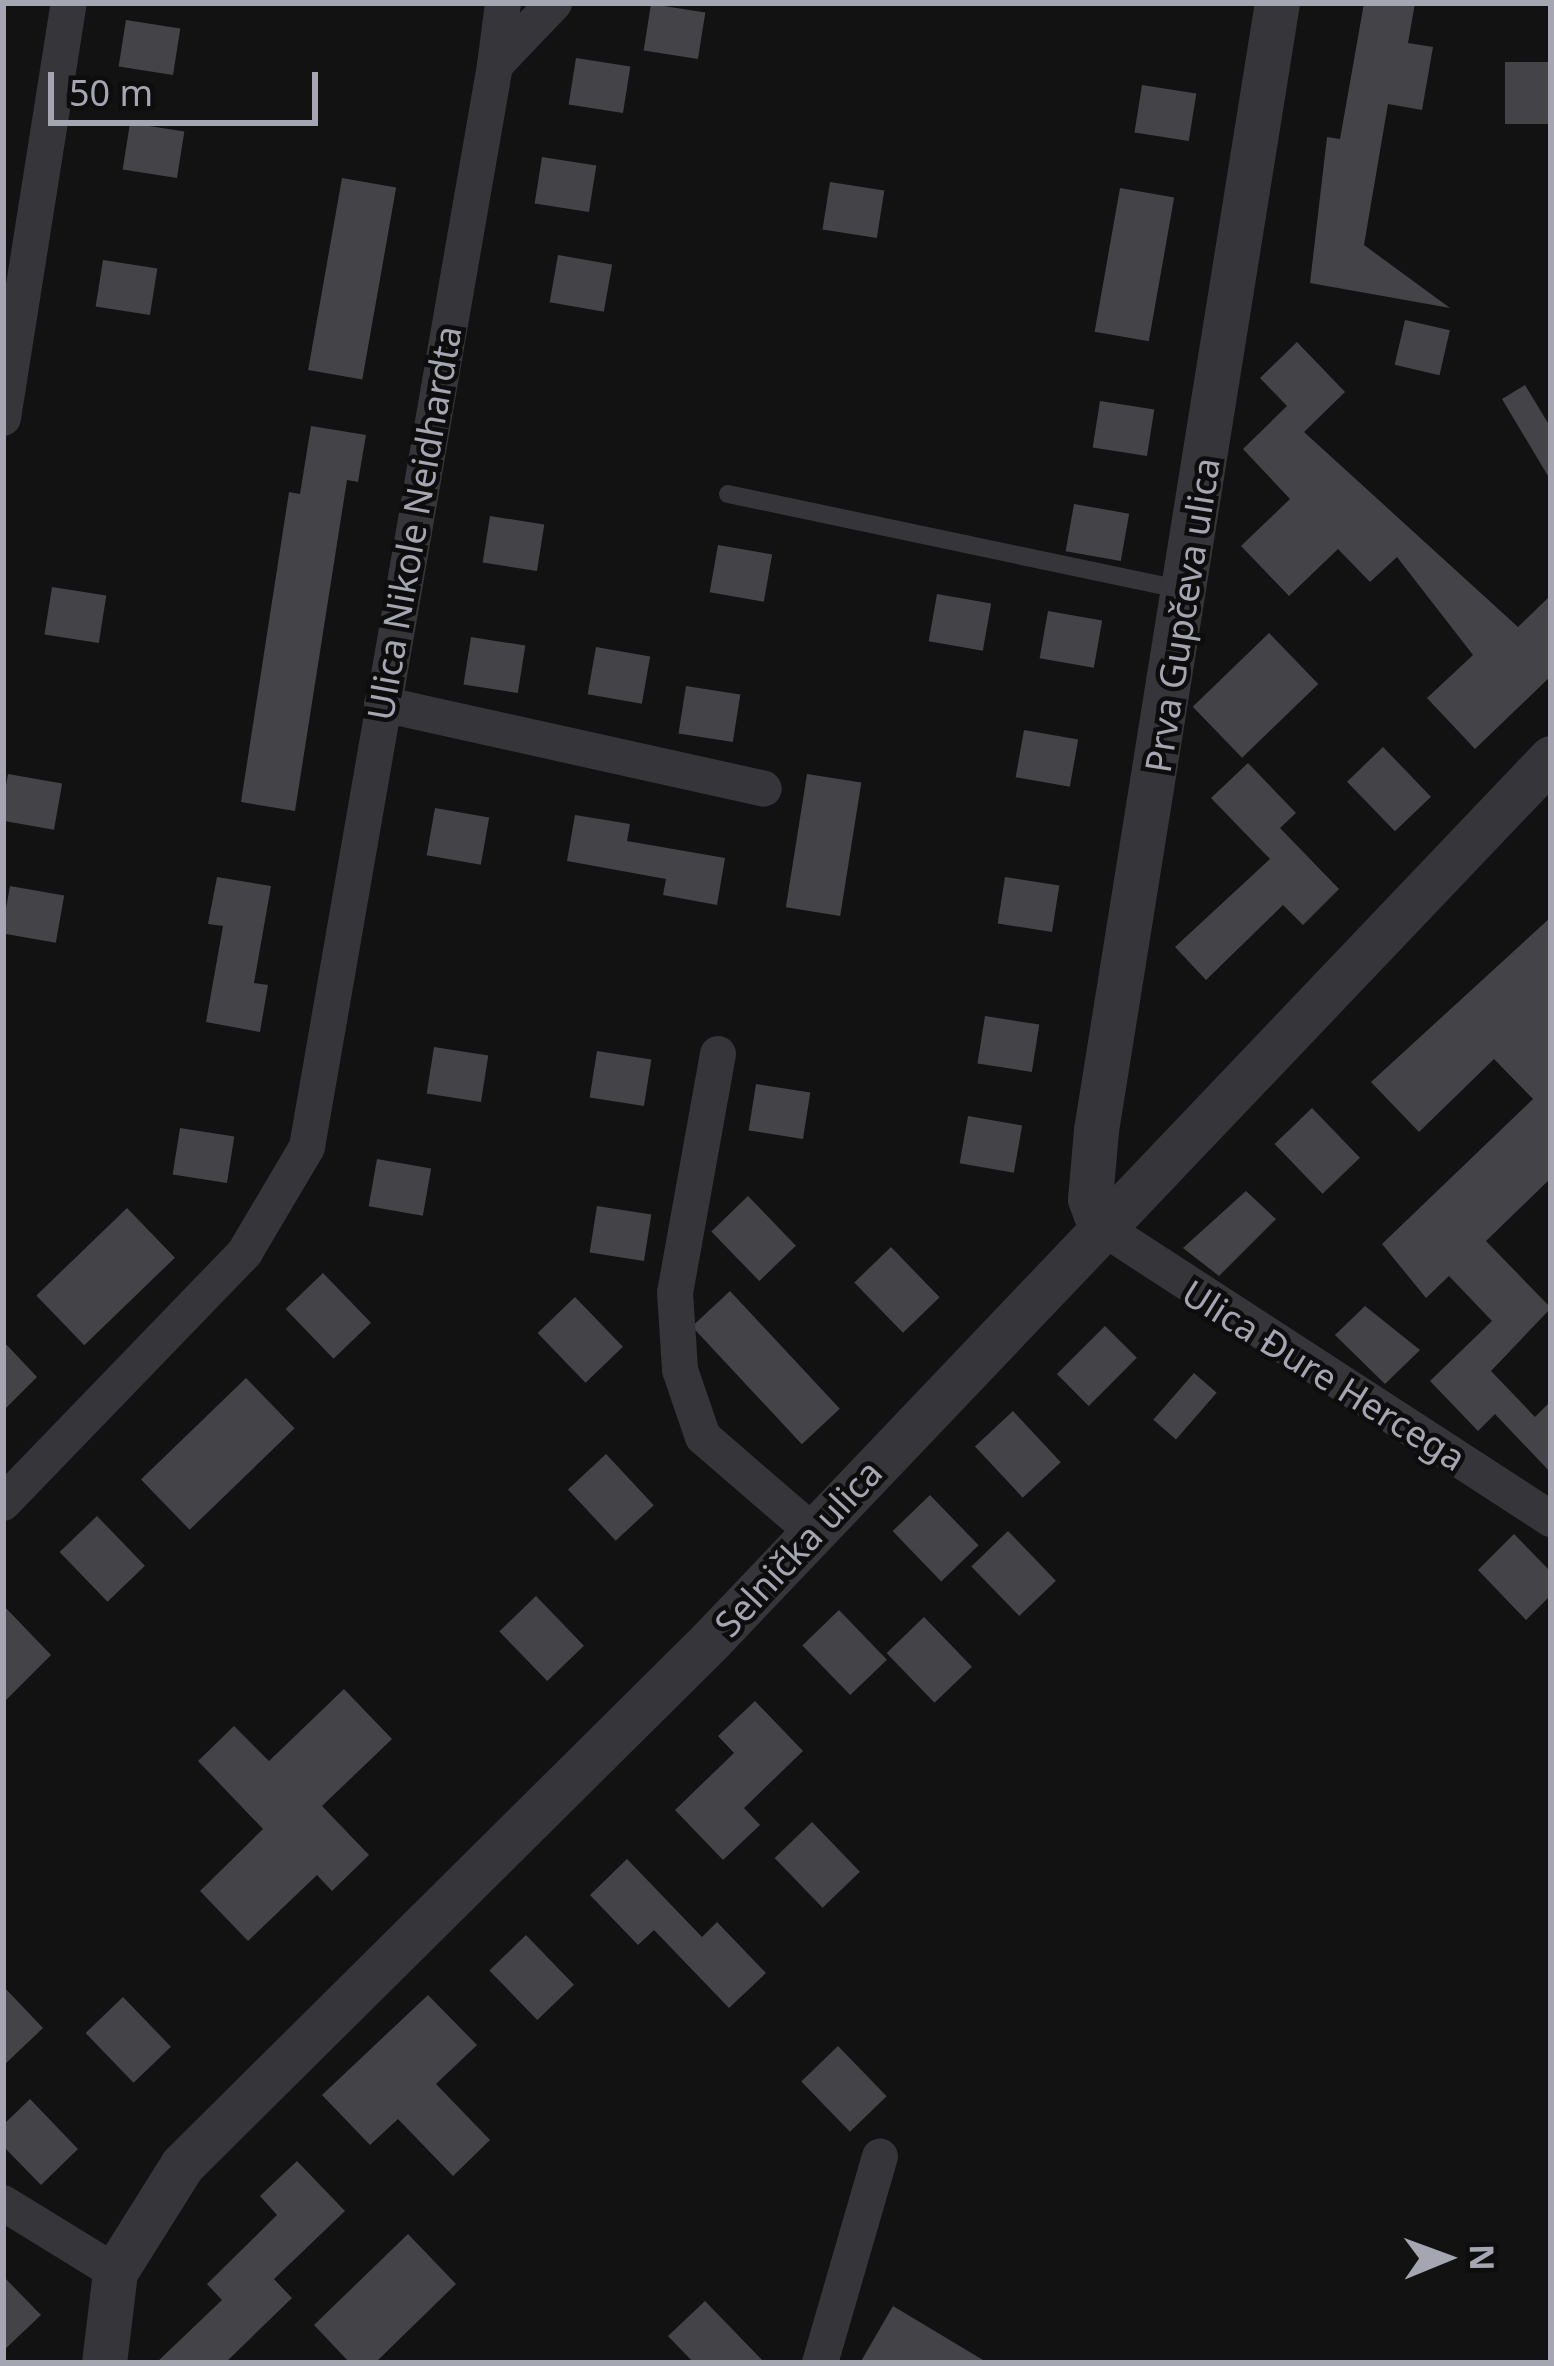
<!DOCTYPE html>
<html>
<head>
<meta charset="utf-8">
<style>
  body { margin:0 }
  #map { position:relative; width:1554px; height:2366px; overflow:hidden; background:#121213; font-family:"Noto Sans",sans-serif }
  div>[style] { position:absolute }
  .building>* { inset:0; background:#444448; transform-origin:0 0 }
  .service>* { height:18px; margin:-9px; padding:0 9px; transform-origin:9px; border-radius:9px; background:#35353a }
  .minor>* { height:36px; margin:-18px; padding:0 18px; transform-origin:18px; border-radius:18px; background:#35353a }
  .tertiary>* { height:45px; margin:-22.5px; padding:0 22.5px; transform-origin:22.5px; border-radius:22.5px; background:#35353a }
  span { translate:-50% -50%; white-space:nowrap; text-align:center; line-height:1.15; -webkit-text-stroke:9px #0d0d0e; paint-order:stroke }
  .street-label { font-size:36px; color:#a5a6b2 }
  .frame { position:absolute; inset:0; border:6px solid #a5a6b2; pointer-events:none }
  .north { position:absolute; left:1386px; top:2198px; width:120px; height:120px; -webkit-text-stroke:9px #0d0d0e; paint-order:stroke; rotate:89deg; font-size:33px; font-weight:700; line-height:48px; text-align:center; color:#a5a6b2 }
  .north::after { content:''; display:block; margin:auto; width:42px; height:54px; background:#a5a6b2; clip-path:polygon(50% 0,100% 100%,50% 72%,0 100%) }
  .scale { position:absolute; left:48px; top:72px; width:270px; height:54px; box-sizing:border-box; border:6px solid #a5a6b2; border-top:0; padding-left:15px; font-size:36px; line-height:42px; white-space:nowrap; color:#a5a6b2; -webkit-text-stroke:9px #0d0d0e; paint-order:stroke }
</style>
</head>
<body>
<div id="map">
  <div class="building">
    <div style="clip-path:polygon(1364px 3px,1415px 3px,1408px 43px,1433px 47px,1422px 110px,1388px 104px,1364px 245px,1450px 308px,1310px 283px,1327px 137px,1340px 139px)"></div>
    <div style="left:651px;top:4px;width:55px;height:47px;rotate:9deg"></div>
    <div style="left:126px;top:20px;width:55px;height:47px;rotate:9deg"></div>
    <div style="left:576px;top:58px;width:55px;height:47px;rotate:9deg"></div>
    <div style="left:1505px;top:62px;width:46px;height:62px"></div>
    <div style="left:1142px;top:85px;width:55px;height:48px;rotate:9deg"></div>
    <div style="left:130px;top:123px;width:55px;height:47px;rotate:9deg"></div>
    <div style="left:542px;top:157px;width:55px;height:47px;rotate:9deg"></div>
    <div style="left:342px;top:178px;width:55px;height:195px;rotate:10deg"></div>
    <div style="left:830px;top:182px;width:55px;height:48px;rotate:9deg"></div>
    <div style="left:1120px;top:188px;width:55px;height:146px;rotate:10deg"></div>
    <div style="left:558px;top:255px;width:55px;height:48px;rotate:10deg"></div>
    <div style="left:103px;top:260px;width:55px;height:47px;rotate:9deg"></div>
    <div style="left:1405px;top:320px;width:46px;height:46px;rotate:13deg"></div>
    <div style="clip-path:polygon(1297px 342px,1345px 392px,1304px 432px,1518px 627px,1551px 595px,1551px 676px,1475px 749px,1427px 698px,1473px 655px,1397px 557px,1370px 582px,1338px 549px,1289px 596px,1241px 546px,1290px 499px,1243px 449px,1287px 406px,1260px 378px)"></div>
    <div style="clip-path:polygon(1525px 385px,1551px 428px,1551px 481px,1502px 399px)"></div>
    <div style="left:1100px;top:401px;width:55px;height:47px;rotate:9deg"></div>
    <div style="clip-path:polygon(311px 426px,366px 435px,358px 482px,347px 480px,295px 811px,241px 802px,289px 492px,300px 494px)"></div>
    <div style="left:1074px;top:504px;width:56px;height:48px;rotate:10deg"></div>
    <div style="left:490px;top:516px;width:55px;height:47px;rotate:9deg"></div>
    <div style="left:718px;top:545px;width:55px;height:48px;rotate:10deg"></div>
    <div style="left:52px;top:587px;width:55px;height:48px;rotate:9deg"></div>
    <div style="left:937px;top:594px;width:55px;height:48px;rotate:10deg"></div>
    <div style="left:1048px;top:611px;width:55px;height:48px;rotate:10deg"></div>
    <div style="left:1269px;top:633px;width:71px;height:106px;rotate:46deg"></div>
    <div style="left:471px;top:637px;width:55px;height:48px;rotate:9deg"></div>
    <div style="left:596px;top:647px;width:55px;height:48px;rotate:10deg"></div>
    <div style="left:686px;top:686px;width:55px;height:48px;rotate:9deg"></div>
    <div style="left:1024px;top:730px;width:55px;height:48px;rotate:10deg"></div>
    <div style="left:1383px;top:747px;width:69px;height:50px;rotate:46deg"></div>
    <div style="clip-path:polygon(1248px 763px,1296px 813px,1280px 828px,1339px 889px,1303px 925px,1283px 905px,1206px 980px,1175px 947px,1270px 859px,1211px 798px)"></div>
    <div style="left:8px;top:774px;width:55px;height:47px;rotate:10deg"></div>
    <div style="left:807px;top:774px;width:55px;height:135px;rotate:9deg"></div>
    <div style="left:435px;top:808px;width:55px;height:48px;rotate:10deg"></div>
    <div style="clip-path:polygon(575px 815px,630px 824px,627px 841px,725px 858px,717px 905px,663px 895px,666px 879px,567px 861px)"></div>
    <div style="clip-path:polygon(217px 877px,271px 886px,254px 983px,268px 985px,260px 1032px,206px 1022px,223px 926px,208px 924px)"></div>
    <div style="left:1005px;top:877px;width:55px;height:47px;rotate:9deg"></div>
    <div style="left:10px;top:886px;width:55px;height:48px;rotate:10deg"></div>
    <div style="clip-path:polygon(1551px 917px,1551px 1178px,1486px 1241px,1551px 1308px,1491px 1371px,1535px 1417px,1551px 1401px,1551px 1473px,1495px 1414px,1478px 1431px,1430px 1381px,1492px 1321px,1449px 1276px,1426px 1298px,1382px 1244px,1533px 1099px,1494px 1059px,1419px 1132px,1371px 1082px)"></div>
    <div style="left:985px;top:1016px;width:55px;height:48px;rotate:9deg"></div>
    <div style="left:434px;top:1047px;width:55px;height:47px;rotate:9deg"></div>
    <div style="left:597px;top:1051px;width:55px;height:47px;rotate:9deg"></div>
    <div style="left:756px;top:1084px;width:55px;height:47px;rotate:9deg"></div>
    <div style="left:1312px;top:1108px;width:69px;height:52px;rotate:46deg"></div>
    <div style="left:968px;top:1116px;width:55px;height:48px;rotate:10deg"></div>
    <div style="left:180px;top:1128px;width:55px;height:47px;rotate:9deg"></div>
    <div style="left:377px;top:1159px;width:55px;height:48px;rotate:10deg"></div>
    <div style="clip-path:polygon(1246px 1191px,1276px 1219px,1219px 1276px,1183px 1248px)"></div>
    <div style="left:748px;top:1196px;width:69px;height:51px;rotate:46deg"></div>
    <div style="left:597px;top:1206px;width:55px;height:47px;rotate:9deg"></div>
    <div style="left:127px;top:1208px;width:69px;height:126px;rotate:46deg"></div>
    <div style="left:891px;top:1247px;width:70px;height:51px;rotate:46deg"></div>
    <div style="left:323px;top:1273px;width:69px;height:52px;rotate:46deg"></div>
    <div style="left:730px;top:1291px;width:161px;height:52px;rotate:47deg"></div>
    <div style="left:575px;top:1297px;width:69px;height:52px;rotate:46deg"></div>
    <div style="clip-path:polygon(1365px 1306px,1420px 1350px,1385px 1384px,1335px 1335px)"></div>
    <div style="left:1105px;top:1326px;width:45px;height:68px;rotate:45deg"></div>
    <div style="clip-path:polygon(3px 1341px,37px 1377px,3px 1411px)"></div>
    <div style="left:1194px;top:1373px;width:30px;height:62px;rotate:41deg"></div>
    <div style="left:246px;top:1378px;width:70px;height:146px;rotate:46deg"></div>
    <div style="left:1013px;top:1411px;width:70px;height:52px;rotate:47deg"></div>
    <div style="left:606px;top:1454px;width:70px;height:52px;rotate:47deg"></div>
    <div style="left:930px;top:1495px;width:70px;height:52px;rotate:46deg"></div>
    <div style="left:97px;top:1516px;width:69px;height:52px;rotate:46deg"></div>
    <div style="left:1008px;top:1531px;width:69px;height:51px;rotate:46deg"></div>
    <div style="clip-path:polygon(1514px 1534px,1551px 1572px,1551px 1595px,1526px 1620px,1478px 1570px)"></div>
    <div style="left:536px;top:1596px;width:69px;height:51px;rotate:46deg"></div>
    <div style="clip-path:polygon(3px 1605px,51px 1655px,3px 1703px)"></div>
    <div style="left:839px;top:1610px;width:69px;height:51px;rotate:46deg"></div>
    <div style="left:924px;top:1617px;width:69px;height:52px;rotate:46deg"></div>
    <div style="clip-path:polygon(344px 1689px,392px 1739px,322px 1806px,369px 1855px,332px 1891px,317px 1875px,248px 1941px,200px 1891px,263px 1829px,198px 1761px,234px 1726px,269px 1761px)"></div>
    <div style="clip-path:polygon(755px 1701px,803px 1751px,744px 1808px,760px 1825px,723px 1860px,675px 1810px,734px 1753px,718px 1736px)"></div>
    <div style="left:812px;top:1822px;width:69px;height:52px;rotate:46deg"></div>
    <div style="clip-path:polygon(627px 1859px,702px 1937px,717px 1922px,766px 1973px,729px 2008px,654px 1930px,638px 1945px,590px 1895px)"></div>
    <div style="left:526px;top:1935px;width:69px;height:51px;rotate:46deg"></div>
    <div style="clip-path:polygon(3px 1986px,43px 2028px,3px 2066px)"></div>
    <div style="clip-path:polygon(428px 1995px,477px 2045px,436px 2084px,490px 2140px,453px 2176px,398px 2119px,370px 2145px,322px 2095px)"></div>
    <div style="left:123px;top:1997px;width:69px;height:52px;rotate:46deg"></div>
    <div style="left:838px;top:2046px;width:70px;height:51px;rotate:46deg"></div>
    <div style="clip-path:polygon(30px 2099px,78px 2149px,41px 2185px,3px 2146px,3px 2125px)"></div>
    <div style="clip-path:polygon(297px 2161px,345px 2211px,274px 2279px,292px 2298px,225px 2363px,156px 2363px,222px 2300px,207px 2284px,277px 2215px,260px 2196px)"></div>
    <div style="clip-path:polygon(408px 2234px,456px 2284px,375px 2363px,350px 2363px,314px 2325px)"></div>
    <div style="clip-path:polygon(3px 2276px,41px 2315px,3px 2351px)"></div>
    <div style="clip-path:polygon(705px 2301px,765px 2363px,694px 2363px,668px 2336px)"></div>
    <div style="clip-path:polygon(893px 2306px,988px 2363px,860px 2363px)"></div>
  </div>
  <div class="service">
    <div style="left:728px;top:494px;width:465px;rotate:11.9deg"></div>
  </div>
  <div class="minor">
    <div style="left:495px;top:65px;width:63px;rotate:-82.6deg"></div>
    <div style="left:3px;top:418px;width:420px;rotate:-81deg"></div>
    <div style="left:382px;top:704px;width:391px;rotate:12.5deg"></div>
    <div style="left:718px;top:1054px;width:242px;rotate:100.2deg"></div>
    <div style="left:675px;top:1292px;width:78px;rotate:86.3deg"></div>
    <div style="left:680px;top:1370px;width:71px;rotate:71.1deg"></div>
    <div style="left:703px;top:1437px;width:145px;rotate:40.8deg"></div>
    <div style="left:1100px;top:1226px;width:538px;rotate:33.01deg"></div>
    <div style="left:3px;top:1503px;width:349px;rotate:-46deg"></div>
    <div style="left:245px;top:1252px;width:122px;rotate:-59.4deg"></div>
    <div style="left:307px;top:1147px;width:1098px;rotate:-80.14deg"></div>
    <div style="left:495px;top:65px;width:86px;rotate:-46.4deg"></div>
    <div style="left:3px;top:2203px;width:132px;rotate:31.6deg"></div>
    <div style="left:820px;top:2363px;width:215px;rotate:-73.8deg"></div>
  </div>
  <div class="tertiary">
    <div style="left:1100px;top:1226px;width:29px;rotate:-110deg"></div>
    <div style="left:1090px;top:1199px;width:69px;rotate:-85deg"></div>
    <div style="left:1096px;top:1130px;width:1141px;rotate:-80.88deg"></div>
    <div style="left:104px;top:2363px;width:92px;rotate:-83.1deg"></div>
    <div style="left:115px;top:2272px;width:126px;rotate:-57.9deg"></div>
    <div style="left:182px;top:2165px;width:745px;rotate:-44.78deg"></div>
    <div style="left:711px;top:1640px;width:1218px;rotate:-46.4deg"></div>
  </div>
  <div class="street-label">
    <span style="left:414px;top:523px;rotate:-80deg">Ulica Nikole Neidhardta</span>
    <span style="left:1182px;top:615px;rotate:-81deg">Prva Gupčeva ulica</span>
    <span style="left:1324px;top:1375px;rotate:32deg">Ulica Đure Hercega</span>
    <span style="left:798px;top:1548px;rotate:-47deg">Selnička ulica</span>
  </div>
  <div class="frame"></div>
  <div class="north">N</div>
  <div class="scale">50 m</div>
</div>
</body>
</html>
